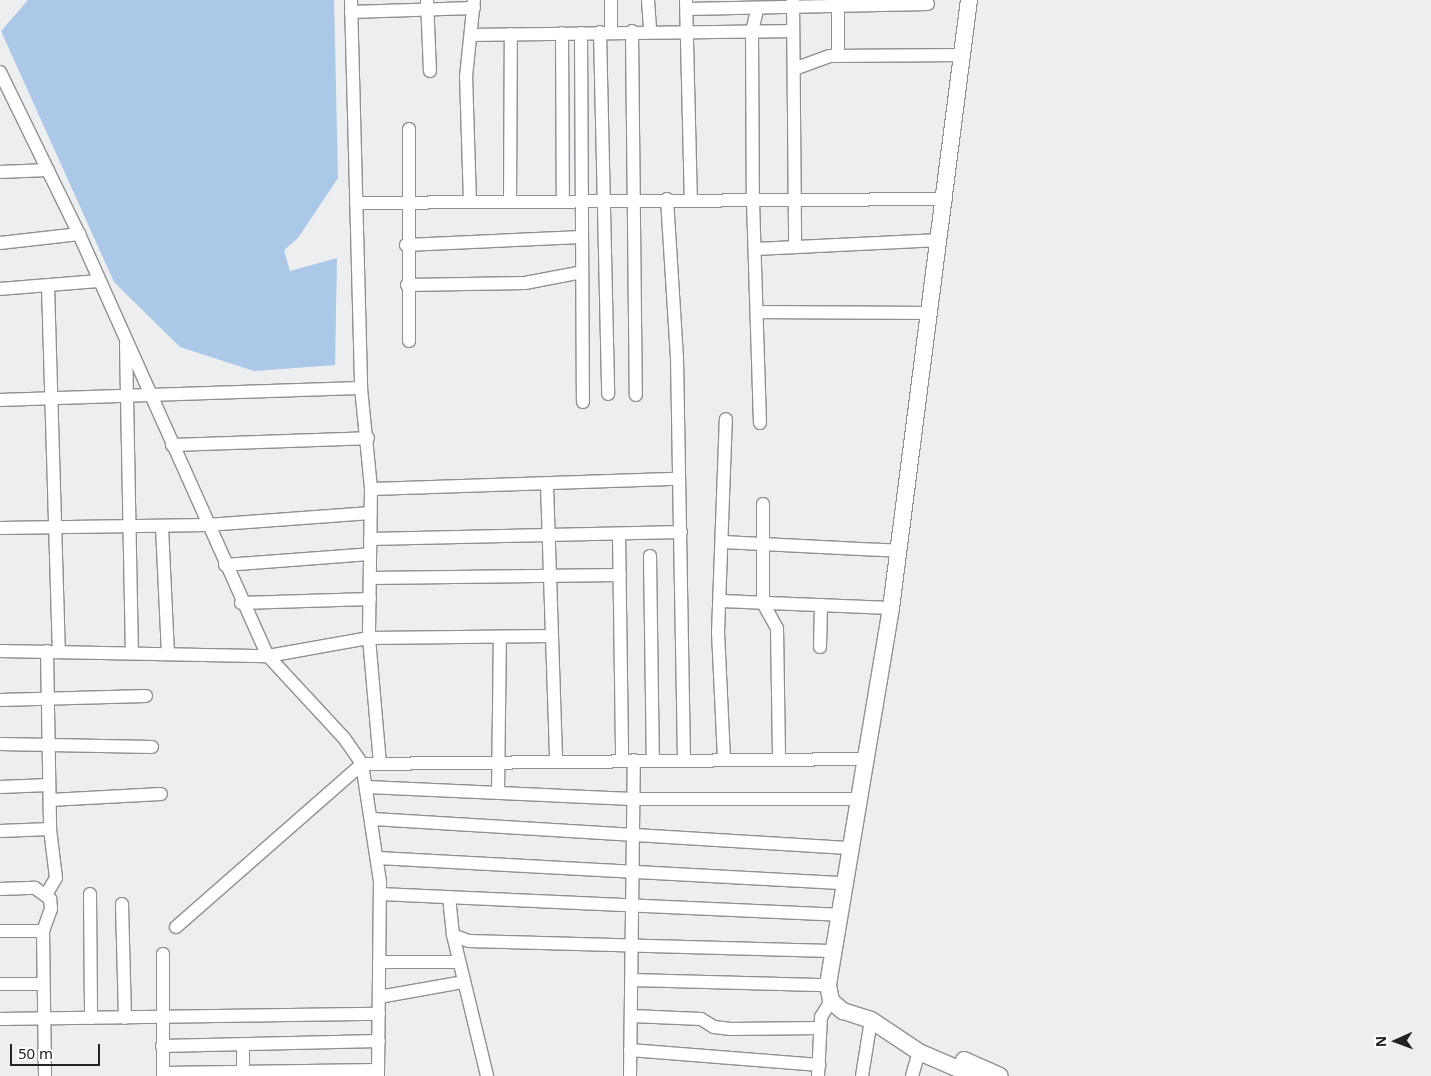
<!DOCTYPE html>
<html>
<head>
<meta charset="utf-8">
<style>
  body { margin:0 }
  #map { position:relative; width:1431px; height:1076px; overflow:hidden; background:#edeef0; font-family:"Noto Sans",sans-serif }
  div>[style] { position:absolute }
  .water>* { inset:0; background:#abc8e8 }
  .roads { filter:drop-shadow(1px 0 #8f9092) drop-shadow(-1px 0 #8f9092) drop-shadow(0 1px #8f9092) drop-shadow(0 -1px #8f9092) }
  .minor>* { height:12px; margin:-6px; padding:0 6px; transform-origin:6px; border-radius:6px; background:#fff }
  .tertiary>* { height:16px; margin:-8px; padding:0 8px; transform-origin:8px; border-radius:8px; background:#fff }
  span { translate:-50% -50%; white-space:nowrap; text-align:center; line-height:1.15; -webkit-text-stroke:5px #fff; paint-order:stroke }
  .north { position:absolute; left:1371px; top:1016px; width:50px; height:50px; -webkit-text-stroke:4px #fff; paint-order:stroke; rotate:268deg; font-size:14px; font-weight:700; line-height:20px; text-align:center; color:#222223 }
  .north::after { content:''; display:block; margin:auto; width:18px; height:22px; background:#222223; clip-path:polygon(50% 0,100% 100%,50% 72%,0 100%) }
  .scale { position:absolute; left:10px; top:1044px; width:90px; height:22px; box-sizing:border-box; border:2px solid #222223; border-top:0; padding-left:6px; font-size:15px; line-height:18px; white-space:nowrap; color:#222223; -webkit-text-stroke:4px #fff; paint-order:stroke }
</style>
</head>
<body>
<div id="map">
  <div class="water">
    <div style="clip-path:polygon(28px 0,334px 0,338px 178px,298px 238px,284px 250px,290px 271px,337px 258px,335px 365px,254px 371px,180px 347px,114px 282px,1px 31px)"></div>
  </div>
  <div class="roads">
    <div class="minor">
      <div style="left:351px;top:0;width:388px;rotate:88.5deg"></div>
      <div style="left:361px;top:388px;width:101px;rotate:84.3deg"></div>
      <div style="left:371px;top:489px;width:149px;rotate:90.8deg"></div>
      <div style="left:369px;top:638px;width:126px;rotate:85deg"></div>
      <div style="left:427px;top:0;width:71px;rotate:87.6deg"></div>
      <div style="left:611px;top:0;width:32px;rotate:90deg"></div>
      <div style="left:648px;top:0;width:31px;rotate:86deg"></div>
      <div style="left:686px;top:0;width:200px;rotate:88.6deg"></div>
      <div style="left:793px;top:0;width:247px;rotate:89.5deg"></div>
      <div style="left:838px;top:0;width:56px;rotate:90deg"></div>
      <div style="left:687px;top:9px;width:241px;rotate:-1.2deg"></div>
      <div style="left:757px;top:10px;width:23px;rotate:103deg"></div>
      <div style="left:752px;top:32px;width:169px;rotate:89.7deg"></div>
      <div style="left:753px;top:201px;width:222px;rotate:88.2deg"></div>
      <div style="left:351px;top:12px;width:123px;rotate:-1.9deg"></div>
      <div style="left:632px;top:31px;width:364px;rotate:89.4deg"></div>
      <div style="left:600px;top:32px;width:362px;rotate:88.7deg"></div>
      <div style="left:562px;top:33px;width:167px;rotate:89.7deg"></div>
      <div style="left:581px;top:33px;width:369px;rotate:89.7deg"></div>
      <div style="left:472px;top:35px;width:321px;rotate:-0.7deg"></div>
      <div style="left:794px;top:69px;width:38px;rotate:-20deg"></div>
      <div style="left:830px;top:56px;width:132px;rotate:-0.4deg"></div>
      <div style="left:0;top:72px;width:180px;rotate:64deg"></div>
      <div style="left:79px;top:234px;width:462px;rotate:65.9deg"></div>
      <div style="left:268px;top:656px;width:112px;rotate:47.2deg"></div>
      <div style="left:344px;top:738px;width:32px;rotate:55deg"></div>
      <div style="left:362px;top:764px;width:118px;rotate:81.3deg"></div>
      <div style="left:380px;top:881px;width:195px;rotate:90.6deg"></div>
      <div style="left:0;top:172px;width:48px;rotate:-2.4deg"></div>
      <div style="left:667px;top:199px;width:159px;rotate:86.4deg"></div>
      <div style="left:677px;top:358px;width:402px;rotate:89deg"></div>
      <div style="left:510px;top:201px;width:167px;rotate:-89.7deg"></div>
      <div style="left:470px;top:202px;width:125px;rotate:-91.8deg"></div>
      <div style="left:466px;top:77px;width:77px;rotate:-84.1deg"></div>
      <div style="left:356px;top:203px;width:590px;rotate:-0.39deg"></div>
      <div style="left:0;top:243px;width:80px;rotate:-6.5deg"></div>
      <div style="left:406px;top:245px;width:176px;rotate:-2.6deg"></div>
      <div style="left:756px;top:249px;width:184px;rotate:-2.8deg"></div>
      <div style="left:407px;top:285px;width:118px;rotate:-1deg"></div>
      <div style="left:525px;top:283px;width:58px;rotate:-10.9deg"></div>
      <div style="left:48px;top:286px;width:365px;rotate:88.3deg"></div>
      <div style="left:0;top:289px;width:99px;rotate:-4.6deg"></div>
      <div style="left:757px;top:312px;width:173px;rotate:0.3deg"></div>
      <div style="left:409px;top:341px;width:212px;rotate:-90deg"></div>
      <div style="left:126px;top:344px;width:308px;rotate:88.9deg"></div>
      <div style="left:0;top:400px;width:361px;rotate:-1.9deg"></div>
      <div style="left:172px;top:445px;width:196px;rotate:-2deg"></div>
      <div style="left:547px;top:485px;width:274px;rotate:88.1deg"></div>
      <div style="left:371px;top:489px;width:308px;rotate:-1.9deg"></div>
      <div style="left:763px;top:504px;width:99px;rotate:90deg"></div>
      <div style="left:763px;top:603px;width:29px;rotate:61deg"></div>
      <div style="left:777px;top:628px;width:130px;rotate:89.1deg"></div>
      <div style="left:162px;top:527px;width:126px;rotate:87.3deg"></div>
      <div style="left:0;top:528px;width:207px;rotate:-0.8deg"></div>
      <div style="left:207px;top:525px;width:164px;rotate:-4.2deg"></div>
      <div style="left:619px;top:534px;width:227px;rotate:89.2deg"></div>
      <div style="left:370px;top:539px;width:311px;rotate:-1.3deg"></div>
      <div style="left:723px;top:542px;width:175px;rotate:2.9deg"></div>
      <div style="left:650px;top:556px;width:204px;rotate:89.2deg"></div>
      <div style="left:225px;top:565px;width:145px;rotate:-4.3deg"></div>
      <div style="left:370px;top:578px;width:250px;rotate:-0.7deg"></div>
      <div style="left:721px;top:601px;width:170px;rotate:2.4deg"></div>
      <div style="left:241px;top:603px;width:129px;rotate:-1.8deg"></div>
      <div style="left:820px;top:647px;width:42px;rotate:-88.6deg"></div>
      <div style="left:0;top:651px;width:268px;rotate:1.1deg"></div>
      <div style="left:268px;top:656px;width:103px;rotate:-10.1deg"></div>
      <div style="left:369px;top:638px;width:182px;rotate:-0.6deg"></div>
      <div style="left:47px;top:651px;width:178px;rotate:89deg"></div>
      <div style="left:50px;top:829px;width:49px;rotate:83deg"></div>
      <div style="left:56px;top:878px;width:17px;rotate:121deg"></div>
      <div style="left:0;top:700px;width:146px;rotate:-1.6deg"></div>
      <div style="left:0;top:744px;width:152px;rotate:1.1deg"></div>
      <div style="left:724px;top:759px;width:126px;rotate:-92.7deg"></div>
      <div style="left:718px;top:633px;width:214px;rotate:-87.9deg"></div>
      <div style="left:0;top:787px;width:49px;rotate:-2.3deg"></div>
      <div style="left:367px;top:787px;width:266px;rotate:2.6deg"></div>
      <div style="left:633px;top:799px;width:226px"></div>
      <div style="left:498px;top:793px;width:156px;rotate:-89.3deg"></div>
      <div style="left:50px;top:800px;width:111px;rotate:-3.1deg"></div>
      <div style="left:373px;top:819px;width:480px;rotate:3.5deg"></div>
      <div style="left:0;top:831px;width:50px;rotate:-2.3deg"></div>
      <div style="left:378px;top:858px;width:467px;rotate:3.1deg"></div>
      <div style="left:0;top:889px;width:35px;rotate:-2deg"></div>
      <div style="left:35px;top:888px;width:19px;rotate:36deg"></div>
      <div style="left:50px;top:899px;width:10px;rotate:84deg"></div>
      <div style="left:51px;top:909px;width:23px;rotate:110deg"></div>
      <div style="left:43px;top:931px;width:145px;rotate:89.2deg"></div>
      <div style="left:90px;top:894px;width:124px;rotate:89.5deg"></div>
      <div style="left:380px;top:894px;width:459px;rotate:2.6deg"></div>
      <div style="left:449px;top:897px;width:38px;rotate:84deg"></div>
      <div style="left:453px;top:935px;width:17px;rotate:21deg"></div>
      <div style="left:469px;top:941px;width:362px;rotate:1.6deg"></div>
      <div style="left:122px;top:904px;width:114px;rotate:88.5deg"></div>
      <div style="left:176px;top:927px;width:247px;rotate:-41.2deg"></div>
      <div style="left:362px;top:764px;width:503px;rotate:-0.57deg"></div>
      <div style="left:0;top:931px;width:43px"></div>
      <div style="left:453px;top:935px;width:145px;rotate:76.4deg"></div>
      <div style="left:163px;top:954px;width:122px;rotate:90deg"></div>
      <div style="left:379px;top:962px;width:80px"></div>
      <div style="left:632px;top:980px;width:196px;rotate:1.5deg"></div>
      <div style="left:0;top:984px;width:43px"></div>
      <div style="left:379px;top:997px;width:85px;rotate:-10.1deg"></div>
      <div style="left:632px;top:1016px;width:69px;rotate:2.5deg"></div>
      <div style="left:701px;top:1019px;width:15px;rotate:32deg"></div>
      <div style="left:714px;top:1027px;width:17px;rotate:7deg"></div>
      <div style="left:731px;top:1029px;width:89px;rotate:-0.6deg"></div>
      <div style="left:0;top:1019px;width:379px;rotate:-0.8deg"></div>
      <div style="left:162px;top:1046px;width:217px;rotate:-1.3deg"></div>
      <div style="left:630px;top:1050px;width:190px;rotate:4.5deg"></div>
      <div style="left:163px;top:1073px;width:215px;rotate:-0.8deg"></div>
      <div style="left:243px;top:1076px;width:32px;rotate:-90deg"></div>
      <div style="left:630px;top:1076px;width:316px;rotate:-89.3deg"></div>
      <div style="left:818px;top:1076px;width:59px;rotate:-87.1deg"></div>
      <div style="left:821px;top:1017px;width:19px;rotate:-58deg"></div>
      <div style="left:862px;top:1076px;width:57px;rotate:-80.9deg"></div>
      <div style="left:912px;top:1076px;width:25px;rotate:-74deg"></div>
    </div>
    <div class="tertiary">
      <div style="left:969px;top:0;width:613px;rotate:97.31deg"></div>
      <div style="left:891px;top:608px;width:382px;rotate:99.5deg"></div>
      <div style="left:828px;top:985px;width:16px;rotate:79deg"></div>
      <div style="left:831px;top:1001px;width:16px;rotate:40deg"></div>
      <div style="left:843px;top:1011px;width:29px;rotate:18deg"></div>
      <div style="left:871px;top:1020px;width:58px;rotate:33.7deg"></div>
      <div style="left:919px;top:1052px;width:61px;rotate:23.2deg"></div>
      <div style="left:964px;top:1060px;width:39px;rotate:24deg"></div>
    </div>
  </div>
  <div class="north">N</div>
  <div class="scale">50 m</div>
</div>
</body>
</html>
